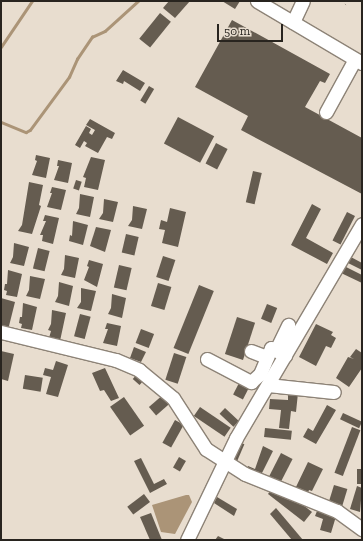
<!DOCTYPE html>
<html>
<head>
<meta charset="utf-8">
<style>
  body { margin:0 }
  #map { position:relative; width:363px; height:541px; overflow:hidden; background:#e8ddcf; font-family:"Zilla Slab",serif }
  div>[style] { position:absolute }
  .water>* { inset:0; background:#ab9477 }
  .stream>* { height:2.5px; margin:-1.25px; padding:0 1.25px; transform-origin:1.25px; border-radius:1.25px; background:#ab9477 }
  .building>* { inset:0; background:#655c50; transform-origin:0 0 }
  .path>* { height:1.5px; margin-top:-0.75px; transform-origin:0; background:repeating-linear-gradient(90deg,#a39a8f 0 1px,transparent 0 4px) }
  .roads { filter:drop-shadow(1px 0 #8d8377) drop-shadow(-1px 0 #8d8377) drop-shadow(0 1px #8d8377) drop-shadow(0 -1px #8d8377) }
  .minor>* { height:13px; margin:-6.5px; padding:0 6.5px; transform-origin:6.5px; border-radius:6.5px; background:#fff }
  span { translate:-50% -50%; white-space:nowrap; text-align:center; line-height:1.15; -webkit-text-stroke:4px #e8ddcf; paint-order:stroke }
  .frame { position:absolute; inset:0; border:2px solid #28241f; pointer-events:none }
  .scale { position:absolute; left:217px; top:24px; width:66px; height:18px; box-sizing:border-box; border:2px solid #28241f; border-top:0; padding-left:5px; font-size:12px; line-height:14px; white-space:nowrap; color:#28241f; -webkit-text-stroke:3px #e8ddcf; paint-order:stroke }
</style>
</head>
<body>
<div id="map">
  <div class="water">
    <div style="clip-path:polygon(186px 495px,189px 495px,192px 502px,175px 534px,161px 532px,152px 505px)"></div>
  </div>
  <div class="stream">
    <div style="left:1px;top:47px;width:55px;rotate:-56deg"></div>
    <div style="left:1px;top:122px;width:27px;rotate:22deg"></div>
    <div style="left:26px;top:132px;width:4px;rotate:-27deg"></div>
    <div style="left:30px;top:130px;width:66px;rotate:-53.7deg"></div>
    <div style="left:69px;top:77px;width:20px;rotate:-66deg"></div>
    <div style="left:77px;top:59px;width:27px;rotate:-56deg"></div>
    <div style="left:92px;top:37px;width:14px;rotate:-25deg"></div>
    <div style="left:105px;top:31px;width:45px;rotate:-42.3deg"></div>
  </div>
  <div class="building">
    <div style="clip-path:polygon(169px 1px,190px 1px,175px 18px,163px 8px)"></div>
    <div style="clip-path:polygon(222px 1px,240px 1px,235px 9px)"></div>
    <div style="left:160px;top:13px;width:14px;height:33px;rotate:39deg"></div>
    <div style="clip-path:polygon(232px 20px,330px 74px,325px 83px,320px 81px,305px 107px,362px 138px,362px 194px,241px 130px,248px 116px,195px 87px)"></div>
    <div style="clip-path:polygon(123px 70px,145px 83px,140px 91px,124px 81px,123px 84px,116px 81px)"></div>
    <div style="left:149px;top:86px;width:6px;height:17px;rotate:31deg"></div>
    <div style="left:178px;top:117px;width:41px;height:30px;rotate:28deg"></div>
    <div style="clip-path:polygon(90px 119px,115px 133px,112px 139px,107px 137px,98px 153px,85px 146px,87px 143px,84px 141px,80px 148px,75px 145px,86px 126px,91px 129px,89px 133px,92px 135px,95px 130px,86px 125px)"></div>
    <div style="left:216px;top:143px;width:13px;height:23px;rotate:27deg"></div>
    <div style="clip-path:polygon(36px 155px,50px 158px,46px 178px,32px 175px,37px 161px,35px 160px)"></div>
    <div style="clip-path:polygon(91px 157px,105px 160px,98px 190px,84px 187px,86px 178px,83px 177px)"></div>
    <div style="clip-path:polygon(58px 160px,72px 163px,68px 183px,54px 180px,59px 166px,57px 166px)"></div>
    <div style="left:253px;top:171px;width:9px;height:32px;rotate:13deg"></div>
    <div style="left:76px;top:180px;width:6px;height:9px;rotate:18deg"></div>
    <div style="clip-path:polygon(29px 182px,43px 185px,39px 205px,41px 206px,32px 234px,18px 231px,22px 225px)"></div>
    <div style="clip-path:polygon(52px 187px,66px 190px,61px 210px,47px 207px,52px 193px,50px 193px)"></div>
    <div style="clip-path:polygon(80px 194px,94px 197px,90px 217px,76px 214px,79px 208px)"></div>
    <div style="clip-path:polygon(104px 199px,118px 202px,113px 222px,99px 219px,103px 213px)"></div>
    <div style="clip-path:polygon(312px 204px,321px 209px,306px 238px,333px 253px,327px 264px,291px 245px)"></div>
    <div style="clip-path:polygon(133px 206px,147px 209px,142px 229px,128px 226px,132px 220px)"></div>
    <div style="clip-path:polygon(170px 208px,186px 212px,178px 247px,162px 243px,165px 230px,159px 229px,161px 220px,167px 222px)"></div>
    <div style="left:347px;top:212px;width:9px;height:32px;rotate:27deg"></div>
    <div style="clip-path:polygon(45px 215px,59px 218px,53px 244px,42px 241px,43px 235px,40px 235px,46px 221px,43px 221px)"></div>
    <div style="clip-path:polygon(73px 221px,88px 225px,83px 245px,69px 241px,70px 235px,72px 236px)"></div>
    <div style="clip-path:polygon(96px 227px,111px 230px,105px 252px,90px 246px)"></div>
    <div style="left:126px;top:234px;width:13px;height:19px;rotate:13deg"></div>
    <div style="clip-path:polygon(14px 243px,29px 247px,24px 266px,10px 263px,13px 257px)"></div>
    <div style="left:38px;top:248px;width:12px;height:21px;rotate:14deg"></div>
    <div style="clip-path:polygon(65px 255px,79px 258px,75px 278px,61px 275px,64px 269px)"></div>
    <div style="left:163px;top:256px;width:13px;height:22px;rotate:18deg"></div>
    <div style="clip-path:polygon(349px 256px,362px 263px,362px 270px,346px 262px)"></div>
    <div style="clip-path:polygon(89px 260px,103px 264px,97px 287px,84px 280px,89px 267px,87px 266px)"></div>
    <div style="left:119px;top:265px;width:13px;height:23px;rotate:13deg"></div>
    <div style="clip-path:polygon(344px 266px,362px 275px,362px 283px,341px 273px)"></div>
    <div style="clip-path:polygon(8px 270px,22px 274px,17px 297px,6px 295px,7px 291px,4px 290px,5px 284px,7px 284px)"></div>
    <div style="clip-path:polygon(30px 276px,45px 279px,40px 299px,26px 296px,29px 290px)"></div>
    <div style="clip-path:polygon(59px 282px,73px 286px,69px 306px,55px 302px,58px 296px)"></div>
    <div style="left:158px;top:283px;width:14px;height:24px;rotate:17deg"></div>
    <div style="left:199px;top:285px;width:16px;height:68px;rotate:22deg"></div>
    <div style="clip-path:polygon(81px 288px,96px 291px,91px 311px,77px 308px,81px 302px)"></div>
    <div style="clip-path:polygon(112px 294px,126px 298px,122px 318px,108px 314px,111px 308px)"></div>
    <div style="clip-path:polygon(1px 298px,15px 302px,8px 330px,1px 328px)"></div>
    <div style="clip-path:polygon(23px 303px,37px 307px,32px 330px,21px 328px,22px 324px,19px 323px,20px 317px,22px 317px)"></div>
    <div style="left:267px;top:304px;width:11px;height:16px;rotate:22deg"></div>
    <div style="clip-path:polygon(52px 310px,66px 313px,60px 341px,49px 338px,51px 331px,48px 330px,51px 324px)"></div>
    <div style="left:80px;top:314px;width:11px;height:23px;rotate:15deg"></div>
    <div style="left:237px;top:317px;width:19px;height:39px;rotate:18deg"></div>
    <div style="clip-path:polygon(107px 323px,121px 326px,117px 346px,103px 343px,108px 329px,105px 329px)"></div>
    <div style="clip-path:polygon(316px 324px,333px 332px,331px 335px,336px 338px,331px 348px,326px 346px,316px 366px,299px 357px)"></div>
    <div style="left:141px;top:329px;width:14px;height:15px;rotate:21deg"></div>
    <div style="clip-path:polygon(134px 347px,146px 352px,141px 362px,130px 358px)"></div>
    <div style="clip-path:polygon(356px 349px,362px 353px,362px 368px,349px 387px,336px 378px,348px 357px,354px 359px,350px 357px)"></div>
    <div style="clip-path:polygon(1px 351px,14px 354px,8px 381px,1px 379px)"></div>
    <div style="left:174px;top:353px;width:13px;height:28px;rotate:18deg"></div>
    <div style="clip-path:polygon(56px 361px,68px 365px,58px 397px,46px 394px,51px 377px,43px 375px,45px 368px,53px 370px)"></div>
    <div style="clip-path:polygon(105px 368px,119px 398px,111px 401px,104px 390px,100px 391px,92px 373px)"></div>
    <div style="left:138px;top:373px;width:9px;height:8px;rotate:41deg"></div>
    <div style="left:25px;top:375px;width:18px;height:14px;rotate:9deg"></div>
    <div style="left:239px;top:383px;width:11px;height:13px;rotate:27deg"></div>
    <div style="clip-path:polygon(288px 392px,298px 393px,296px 412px,291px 411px,289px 429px,279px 428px,281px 410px,269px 409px,270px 399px,288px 400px)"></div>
    <div style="left:164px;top:394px;width:11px;height:20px;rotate:49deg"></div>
    <div style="left:124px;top:397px;width:35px;height:17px;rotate:55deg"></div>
    <div style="clip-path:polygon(327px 405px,336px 410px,316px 444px,303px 437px,308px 428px,313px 431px)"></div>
    <div style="left:200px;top:407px;width:37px;height:11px;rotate:34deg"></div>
    <div style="left:225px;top:408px;width:19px;height:8px;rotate:43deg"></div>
    <div style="left:343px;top:413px;width:21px;height:7px;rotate:25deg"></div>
    <div style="left:175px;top:420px;width:10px;height:26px;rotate:29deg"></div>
    <div style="left:352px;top:427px;width:9px;height:49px;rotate:21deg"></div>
    <div style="left:265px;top:428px;width:27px;height:9px;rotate:6deg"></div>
    <div style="left:237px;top:441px;width:8px;height:20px;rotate:23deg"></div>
    <div style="clip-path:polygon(263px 446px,273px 451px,260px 477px,246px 471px,248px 466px,255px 469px)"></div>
    <div style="left:281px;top:453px;width:13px;height:28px;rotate:27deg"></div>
    <div style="left:179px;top:457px;width:8px;height:12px;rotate:30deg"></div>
    <div style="clip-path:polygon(141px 458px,154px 484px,164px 479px,167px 484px,150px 493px,134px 461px)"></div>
    <div style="clip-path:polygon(308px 462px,323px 469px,312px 491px,309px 490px,307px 495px,295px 489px)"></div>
    <div style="left:357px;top:469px;width:5px;height:15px"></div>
    <div style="left:334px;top:485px;width:14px;height:21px;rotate:17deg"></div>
    <div style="clip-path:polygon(357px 486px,362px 488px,360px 512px,350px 509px)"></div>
    <div style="clip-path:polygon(273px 487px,298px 501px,312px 512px,304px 522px,268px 494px)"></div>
    <div style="left:144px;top:494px;width:10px;height:21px;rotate:53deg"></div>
    <div style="clip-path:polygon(217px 497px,237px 509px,234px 516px,214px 503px)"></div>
    <div style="clip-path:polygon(319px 506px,337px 513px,331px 533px,320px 530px,323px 519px,315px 516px)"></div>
    <div style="clip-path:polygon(276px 508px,303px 540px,292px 540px,270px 514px)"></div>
    <div style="clip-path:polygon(151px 513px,162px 540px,150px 540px,140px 517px)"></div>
    <div style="clip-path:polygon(218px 536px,226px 540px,215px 540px)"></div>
  </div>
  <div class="path">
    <div style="left:345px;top:5px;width:5px;rotate:-53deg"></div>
  </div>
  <div class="roads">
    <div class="minor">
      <div style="left:257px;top:1px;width:122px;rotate:30.6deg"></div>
      <div style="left:293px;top:22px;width:23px;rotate:-65deg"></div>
      <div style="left:326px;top:112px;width:60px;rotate:-61.3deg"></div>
      <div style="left:1px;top:332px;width:118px;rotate:13.7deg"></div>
      <div style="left:116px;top:360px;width:25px;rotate:23deg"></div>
      <div style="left:139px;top:370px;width:44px;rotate:39.5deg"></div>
      <div style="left:173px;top:398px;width:61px;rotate:57.1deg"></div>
      <div style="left:206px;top:449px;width:46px;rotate:32.7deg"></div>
      <div style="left:245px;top:474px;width:99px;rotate:21.9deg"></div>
      <div style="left:337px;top:511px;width:31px;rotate:36deg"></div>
      <div style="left:276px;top:350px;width:28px;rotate:-64deg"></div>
      <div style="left:251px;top:351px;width:17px;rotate:21deg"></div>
      <div style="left:207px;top:359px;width:50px;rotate:27.6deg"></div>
      <div style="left:251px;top:382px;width:12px;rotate:-42deg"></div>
      <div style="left:260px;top:374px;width:28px;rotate:-67deg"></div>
      <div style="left:271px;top:348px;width:16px;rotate:27deg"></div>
      <div style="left:268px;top:385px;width:66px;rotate:6.1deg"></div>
      <div style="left:187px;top:540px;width:113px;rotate:-64.3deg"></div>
      <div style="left:236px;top:438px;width:248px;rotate:-59.5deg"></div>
    </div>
  </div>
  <div class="frame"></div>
  <div class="scale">50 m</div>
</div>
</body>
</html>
